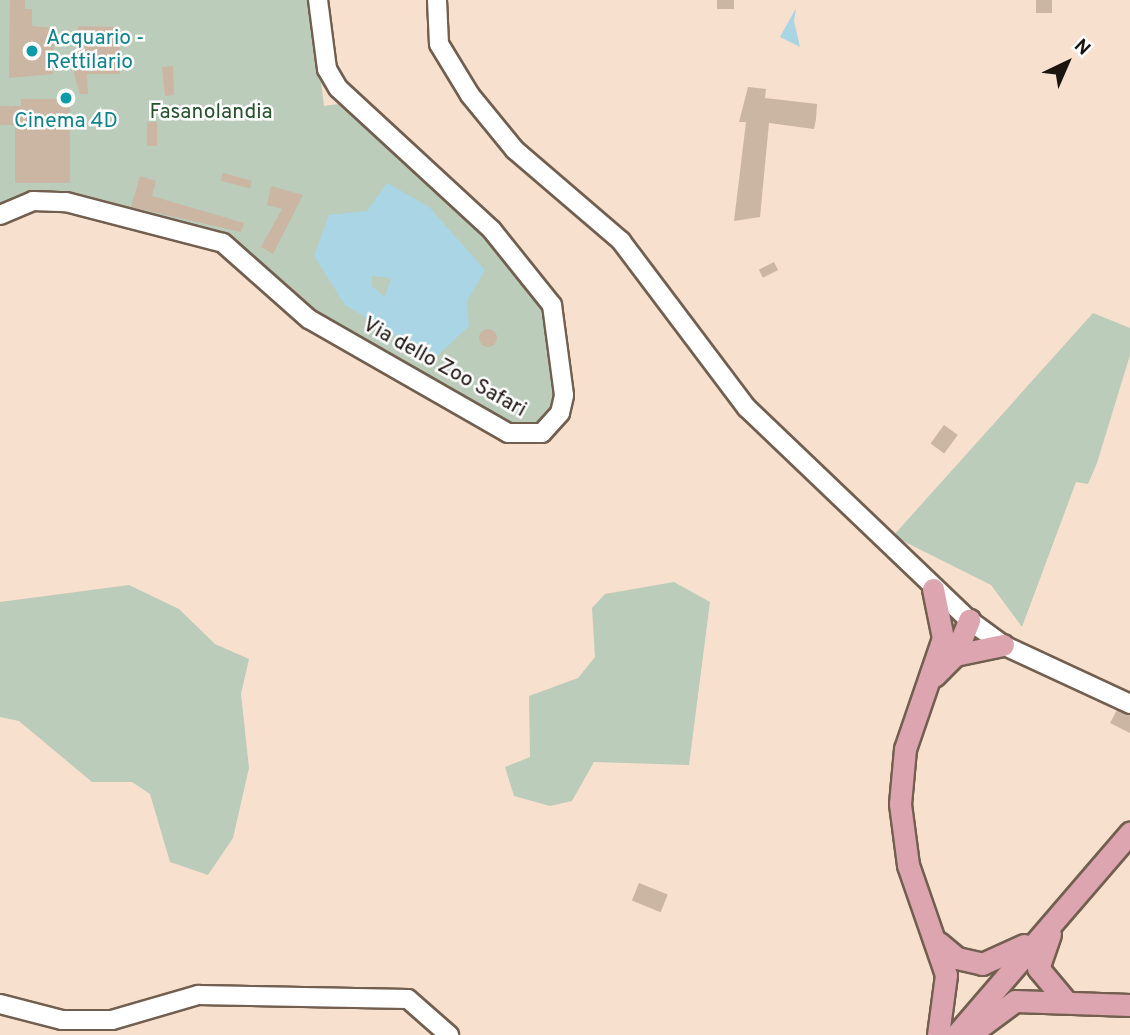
<!DOCTYPE html>
<html>
<head>
<meta charset="utf-8">
<style>
  body { margin:0 }
  #map { position:relative; width:1130px; height:1035px; overflow:hidden; background:#f7e0cd; font-family:Overpass,sans-serif }
  div>[style] { position:absolute }
  .green>* { inset:0; background:#bcb }
  .water>* { inset:0; background:#a9d5e4 }
  .building>* { inset:0; background:#cbb5a3; transform-origin:0 0 }
  .round { border-radius:50% }
  .roads { filter:drop-shadow(2px 0 #725f4f) drop-shadow(-2px 0 #725f4f) drop-shadow(0 2px #725f4f) drop-shadow(0 -2px #725f4f) }
  .tertiary>* { height:18px; margin:-9px; padding:0 9px; transform-origin:9px; border-radius:9px; background:#fff }
  .primary>* { height:21px; margin:-10.5px; padding:0 10.5px; transform-origin:10.5px; border-radius:10.5px; background:#dca5af }
  .dots>* { width:19px; height:19px; translate:-50% -50%; box-sizing:border-box; border:4px solid #fff; border-radius:50% }
  span { translate:-50% -50%; white-space:nowrap; text-align:center; line-height:1.15; -webkit-text-stroke:5px #fff; paint-order:stroke }
  .culture-label { font-size:21px; color:#0d838f }
  .left { translate:0 -50%; text-align:left }
  .park-label { font-size:21px; color:#26512a }
  .street-label { font-size:21px; color:#1c140e }
  .north { position:absolute; left:1032px; top:28px; width:70px; height:70px; -webkit-text-stroke:5px #fff; paint-order:stroke; rotate:44deg; font-size:19px; font-weight:700; line-height:28px; text-align:center; color:#1c140e }
  .north::after { content:''; display:block; margin:auto; width:24px; height:32px; background:#1c140e; clip-path:polygon(50% 0,100% 100%,50% 72%,0 100%) }
</style>
</head>
<body>
<div id="map">
  <div class="green">
    <div style="clip-path:polygon(0 0,311px 0,324px 106px,338px 104px,415px 162px,538px 291px,555px 340px,559px 395px,547px 419px,528px 429px,493px 415px,311px 314px,237px 240px,89px 198px,34px 192px,0 204px)"></div>
    <div style="clip-path:polygon(1093px 313px,1130px 328px,1130px 355px,1097px 463px,1088px 484px,1076px 482px,1022px 627px,991px 585px,893px 536px)"></div>
    <div style="clip-path:polygon(674px 582px,710px 602px,689px 765px,594px 762px,572px 801px,550px 806px,514px 796px,505px 767px,530px 757px,529px 696px,578px 678px,595px 657px,592px 608px,605px 594px)"></div>
    <div style="clip-path:polygon(129px 585px,179px 609px,215px 644px,249px 659px,241px 694px,249px 768px,233px 838px,208px 875px,170px 862px,150px 794px,132px 782px,92px 782px,19px 721px,0 717px,0 602px)"></div>
  </div>
  <div class="water">
    <div style="clip-path:polygon(796px 8px,794px 21px,800px 47px,780px 37px)"></div>
    <div style="clip-path:polygon(evenodd,387px 183px,429px 207px,485px 270px,467px 301px,469px 326px,434px 359px,345px 305px,314px 256px,329px 215px,367px 211px,387px 183px,372px 276px,391px 278px,385px 297px,372px 286px,372px 276px)"></div>
  </div>
  <div class="building">
    <div style="clip-path:polygon(10px 0,25px 0,25px 9px,32px 9px,32px 26px,54px 28px,53px 74px,9px 78px)"></div>
    <div style="left:717px;top:0;width:17px;height:9px"></div>
    <div style="left:1036px;top:0;width:16px;height:13px"></div>
    <div style="clip-path:polygon(78px 26px,120px 27px,120px 74px,87px 74px,88px 94px,80px 94px,74px 74px)"></div>
    <div style="clip-path:polygon(173px 66px,174px 95px,165px 96px,162px 67px)"></div>
    <div style="clip-path:polygon(748px 87px,766px 89px,765px 98px,817px 104px,816px 119px,814px 129px,769px 123px,760px 217px,734px 221px,746px 122px,739px 122px)"></div>
    <div style="clip-path:polygon(21px 99px,61px 99px,61px 106px,70px 106px,70px 183px,15px 183px,15px 125px,0 125px,0 106px,21px 106px)"></div>
    <div style="left:147px;top:122px;width:10px;height:24px"></div>
    <div style="left:223px;top:173px;width:30px;height:8px;rotate:15deg"></div>
    <div style="clip-path:polygon(140px 176px,156px 181px,152px 196px,244px 223px,241px 232px,131px 207px)"></div>
    <div style="clip-path:polygon(271px 186px,303px 195px,273px 254px,261px 247px,282px 209px,267px 205px)"></div>
    <div style="left:774px;top:262px;width:9px;height:17px;rotate:63deg"></div>
    <div class="round" style="left:479px;top:329px;width:18px;height:18px"></div>
    <div style="left:944px;top:425px;width:17px;height:23px;rotate:36deg"></div>
    <div style="clip-path:polygon(1117px 710px,1130px 715px,1130px 733px,1110px 723px)"></div>
    <div style="left:639px;top:883px;width:31px;height:19px;rotate:22deg"></div>
  </div>
  <div class="roads">
    <div class="tertiary">
      <div style="left:437px;top:0;width:44px;rotate:87.4deg"></div>
      <div style="left:439px;top:44px;width:60px;rotate:58.7deg"></div>
      <div style="left:470px;top:95px;width:71px;rotate:50.7deg"></div>
      <div style="left:515px;top:150px;width:140px;rotate:40.6deg"></div>
      <div style="left:621px;top:241px;width:209px;rotate:53deg"></div>
      <div style="left:747px;top:408px;width:307px;rotate:43.7deg"></div>
      <div style="left:969px;top:620px;width:42px;rotate:36.3deg"></div>
      <div style="left:1003px;top:645px;width:140px;rotate:24.9deg"></div>
      <div style="left:0;top:215px;width:36px;rotate:-23deg"></div>
      <div style="left:33px;top:201px;width:33px;rotate:2deg"></div>
      <div style="left:66px;top:202px;width:162px;rotate:14.6deg"></div>
      <div style="left:223px;top:243px;width:115px;rotate:41.5deg"></div>
      <div style="left:309px;top:319px;width:229px;rotate:29.8deg"></div>
      <div style="left:508px;top:433px;width:34px"></div>
      <div style="left:542px;top:433px;width:27px;rotate:-48deg"></div>
      <div style="left:560px;top:413px;width:18px;rotate:-77deg"></div>
      <div style="left:564px;top:395px;width:91px;rotate:-97.6deg"></div>
      <div style="left:552px;top:305px;width:96px;rotate:-128.7deg"></div>
      <div style="left:492px;top:230px;width:209px;rotate:-137.3deg"></div>
      <div style="left:338px;top:88px;width:22px;rotate:-120deg"></div>
      <div style="left:327px;top:69px;width:70px;rotate:-97.4deg"></div>
      <div style="left:0;top:1004px;width:64px;rotate:14.5deg"></div>
      <div style="left:62px;top:1020px;width:50px"></div>
      <div style="left:112px;top:1020px;width:90px;rotate:-16.2deg"></div>
      <div style="left:198px;top:995px;width:210px;rotate:1.1deg"></div>
      <div style="left:408px;top:999px;width:55px;rotate:41.3deg"></div>
    </div>
    <div class="primary">
      <div style="left:933px;top:589px;width:50px;rotate:78.5deg"></div>
      <div style="left:943px;top:638px;width:117px;rotate:108.9deg"></div>
      <div style="left:905px;top:749px;width:55px;rotate:95.2deg"></div>
      <div style="left:900px;top:804px;width:62px;rotate:82.5deg"></div>
      <div style="left:908px;top:865px;width:116px;rotate:70.9deg"></div>
      <div style="left:946px;top:975px;width:61px;rotate:97.6deg"></div>
      <div style="left:955px;top:655px;width:49px;rotate:-11.8deg"></div>
      <div style="left:934px;top:676px;width:30px;rotate:-45deg"></div>
      <div style="left:955px;top:655px;width:38px;rotate:-68deg"></div>
      <div style="left:1050px;top:934px;width:36px;rotate:109deg"></div>
      <div style="left:1038px;top:968px;width:40px;rotate:50deg"></div>
      <div style="left:939px;top:943px;width:23px;rotate:40deg"></div>
      <div style="left:957px;top:958px;width:26px;rotate:13deg"></div>
      <div style="left:982px;top:964px;width:46px;rotate:-24.3deg"></div>
      <div style="left:956px;top:1035px;width:267px;rotate:-49.3deg"></div>
      <div style="left:969px;top:1035px;width:57px;rotate:-36.5deg"></div>
      <div style="left:1015px;top:1001px;width:115px;rotate:2deg"></div>
    </div>
  </div>
  <div class="dots">
    <div style="left:32px;top:51px;background:#0f9aa8"></div>
    <div style="left:66px;top:98px;background:#0f9aa8"></div>
  </div>
  <div class="culture-label">
    <span class="left" style="left:46px;top:51px">Acquario -<br>Rettilario</span>
    <span style="left:66px;top:122px">Cinema 4D</span>
  </div>
  <div class="park-label">
    <span style="left:211px;top:113px">Fasanolandia</span>
  </div>
  <div class="street-label">
    <span style="left:444px;top:368px;rotate:29deg">Via dello Zoo Safari</span>
  </div>
  <div class="north">N</div>
</div>
</body>
</html>
